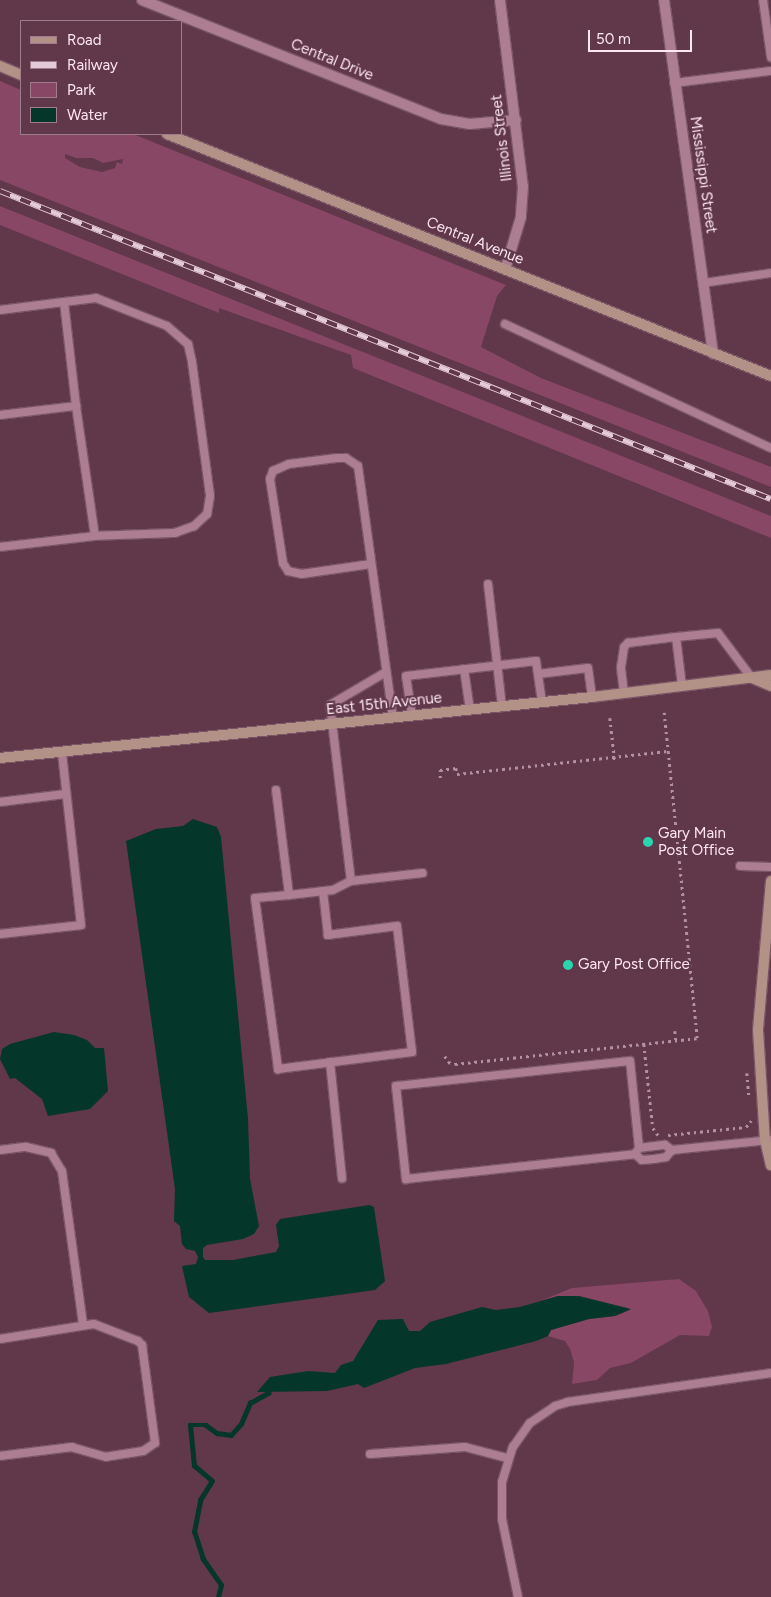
<!DOCTYPE html>
<html>
<head>
<meta charset="utf-8">
<style>
  body { margin:0 }
  #map { position:relative; width:771px; height:1597px; overflow:hidden; background:#61374a; font-family:Figtree,sans-serif }
  div>[style] { position:absolute }
  .green>* { inset:0; background:#874765 }
  .water>* { inset:0; background:#05362a }
  .stream>* { height:4.5px; margin:-2.25px; padding:0 2.25px; transform-origin:2.25px; border-radius:2.25px; background:#05362a }
  .path>* { height:2.5px; margin-top:-1.25px; transform-origin:0; background:repeating-linear-gradient(90deg,#b292a0 0 2.5px,transparent 0 6.5px) }
  .roads { filter:drop-shadow(1px 0 #795666) drop-shadow(-1px 0 #795666) drop-shadow(0 1px #795666) drop-shadow(0 -1px #795666) }
  .lane>* { height:8px; margin:-4px; padding:0 4px; transform-origin:4px; border-radius:4px; background:#ad7d92 }
  .street>* { height:10px; margin:-5px; padding:0 5px; transform-origin:5px; border-radius:5px; background:#ad7d92 }
  .secondary>* { height:10px; margin:-5px; padding:0 5px; transform-origin:5px; border-radius:5px; background:#b29287 }
  .rail>* { height:5.5px; margin-top:-2.75px; transform-origin:0; background:repeating-linear-gradient(90deg,#61374a 0 11px,#e4cbd6 0 22px); box-sizing:border-box; border-block:1px solid #e4cbd6 }
  .dots>* { width:14px; height:14px; translate:-50% -50%; box-sizing:border-box; border:2px solid #61374a; border-radius:50% }
  span { translate:-50% -50%; white-space:nowrap; text-align:center; line-height:1.15; -webkit-text-stroke:4px #61374a; paint-order:stroke }
  .street-label { font-size:15px; color:#fde7f0 }
  .poi-label { font-size:15px; color:#fde7f0 }
  .left { translate:0 -50%; text-align:left }
  .legend { position:absolute; left:20px; top:20px; width:162px; height:115px; box-sizing:border-box; background:#61374a; border:1px solid #9f7d8c; margin:0; padding:6px 9px; list-style:none; font-size:15px; color:#fde7f0 }
  .legend li { display:flex; align-items:center; gap:10px; height:25px }
  .legend b { width:25px; border:1px solid #9f7d8c }
  .scale { position:absolute; left:588px; top:30px; width:104px; height:22px; box-sizing:border-box; border:2px solid #fde7f0; border-top:0; padding-left:6px; font-size:15px; line-height:18px; white-space:nowrap; color:#fde7f0; -webkit-text-stroke:4px #61374a; paint-order:stroke }
</style>
</head>
<body>
<div id="map">
  <div class="green">
    <div style="clip-path:polygon(evenodd,0 81px,21px 90px,21px 134px,133px 134px,506px 285px,497px 296px,481px 347px,541px 378px,771px 467px,771px 487px,0 180px,0 81px,65px 154px,76px 158px,93px 158px,103px 163px,123px 159px,122px 164px,117px 162px,115px 168px,102px 172px,80px 167px,65px 158px,65px 154px)"></div>
    <div style="clip-path:polygon(0 206px,771px 516px,771px 538px,353px 368px,351px 355px,219px 308px,219px 313px,0 225px)"></div>
    <div style="clip-path:polygon(679px 1279px,696px 1291px,708px 1311px,712px 1327px,709px 1336px,680px 1335px,631px 1363px,610px 1368px,597px 1380px,572px 1384px,574px 1362px,570px 1349px,565px 1341px,548px 1336px,551px 1330px,589px 1319px,615px 1316px,630px 1310px,558px 1296px,540px 1301px,572px 1288px)"></div>
  </div>
  <div class="water">
    <div style="clip-path:polygon(193px 819px,217px 827px,221px 837px,248px 1119px,250px 1179px,259px 1226px,254px 1234px,243px 1239px,207px 1245px,203px 1248px,203px 1257px,205px 1260px,233px 1260px,276px 1252px,279px 1246px,276px 1225px,280px 1219px,369px 1205px,374px 1207px,385px 1281px,375px 1290px,209px 1313px,189px 1297px,182px 1266px,196px 1264px,198px 1257px,195px 1251px,186px 1249px,182px 1244px,180px 1226px,174px 1221px,175px 1189px,126px 841px,156px 829px,183px 826px)"></div>
    <div style="clip-path:polygon(54px 1032px,74px 1035px,87px 1040px,95px 1048px,104px 1048px,108px 1091px,90px 1109px,48px 1116px,42px 1099px,15px 1078px,10px 1079px,0 1059px,2px 1049px,10px 1044px)"></div>
    <div style="clip-path:polygon(558px 1296px,579px 1296px,631px 1309px,615px 1316px,589px 1319px,551px 1330px,548px 1336px,536px 1341px,446px 1364px,415px 1368px,364px 1388px,358px 1384px,327px 1391px,257px 1392px,270px 1377px,308px 1371px,335px 1373px,341px 1365px,353px 1361px,378px 1320px,403px 1319px,409px 1331px,420px 1331px,430px 1322px,482px 1307px,496px 1310px,520px 1307px)"></div>
  </div>
  <div class="stream">
    <div style="left:218px;top:1597px;width:12px;rotate:-76deg"></div>
    <div style="left:221px;top:1585px;width:32px;rotate:-125deg"></div>
    <div style="left:203px;top:1559px;width:28px;rotate:-108deg"></div>
    <div style="left:194px;top:1532px;width:33px;rotate:-79deg"></div>
    <div style="left:200px;top:1500px;width:22px;rotate:-58deg"></div>
    <div style="left:212px;top:1481px;width:23px;rotate:-140deg"></div>
    <div style="left:194px;top:1466px;width:41px;rotate:-95.6deg"></div>
    <div style="left:190px;top:1425px;width:16px"></div>
    <div style="left:206px;top:1425px;width:14px;rotate:36deg"></div>
    <div style="left:217px;top:1433px;width:14px;rotate:8deg"></div>
    <div style="left:231px;top:1435px;width:15px;rotate:-48deg"></div>
    <div style="left:241px;top:1424px;width:23px;rotate:-67deg"></div>
    <div style="left:250px;top:1403px;width:21px;rotate:-29deg"></div>
  </div>
  <div class="path">
    <div style="left:610px;top:718px;width:44px;rotate:83.5deg"></div>
    <div style="left:440px;top:778px;width:8px;rotate:-90deg"></div>
    <div style="left:440px;top:770px;width:16px;rotate:-7deg"></div>
    <div style="left:456px;top:768px;width:6px;rotate:81deg"></div>
    <div style="left:457px;top:774px;width:212px;rotate:-6.2deg"></div>
    <div style="left:675px;top:1031px;width:10px;rotate:84deg"></div>
    <div style="left:644px;top:1044px;width:84px;rotate:83.9deg"></div>
    <div style="left:653px;top:1128px;width:9px;rotate:54deg"></div>
    <div style="left:445px;top:1056px;width:7px;rotate:63deg"></div>
    <div style="left:448px;top:1062px;width:7px;rotate:16deg"></div>
    <div style="left:455px;top:1064px;width:243px;rotate:-6.1deg"></div>
    <div style="left:697px;top:1038px;width:327px;rotate:-95.8deg"></div>
    <div style="left:747px;top:1073px;width:25px;rotate:85deg"></div>
    <div style="left:668px;top:1135px;width:78px;rotate:-5.9deg"></div>
    <div style="left:746px;top:1127px;width:8px;rotate:-50deg"></div>
  </div>
  <div class="roads">
    <div class="lane">
      <div style="left:763px;top:0;width:58px;rotate:82deg"></div>
      <div style="left:674px;top:83px;width:98px;rotate:-7.1deg"></div>
      <div style="left:703px;top:283px;width:69px;rotate:-8.4deg"></div>
      <div style="left:64px;top:302px;width:32px;rotate:-7deg"></div>
      <div style="left:96px;top:298px;width:76px;rotate:21.5deg"></div>
      <div style="left:167px;top:326px;width:28px;rotate:41deg"></div>
      <div style="left:188px;top:344px;width:18px;rotate:77deg"></div>
      <div style="left:192px;top:362px;width:135px;rotate:82.3deg"></div>
      <div style="left:210px;top:496px;width:18px;rotate:99deg"></div>
      <div style="left:207px;top:514px;width:18px;rotate:137deg"></div>
      <div style="left:194px;top:526px;width:20px;rotate:160deg"></div>
      <div style="left:175px;top:533px;width:80px;rotate:177.9deg"></div>
      <div style="left:0;top:310px;width:64px;rotate:-7.1deg"></div>
      <div style="left:64px;top:302px;width:105px;rotate:83.4deg"></div>
      <div style="left:505px;top:324px;width:293px;rotate:25deg"></div>
      <div style="left:0;top:415px;width:77px;rotate:-6.8deg"></div>
      <div style="left:76px;top:406px;width:131px;rotate:81.7deg"></div>
      <div style="left:95px;top:536px;width:96px;rotate:173.4deg"></div>
      <div style="left:371px;top:564px;width:70px;rotate:171.8deg"></div>
      <div style="left:302px;top:574px;width:14px;rotate:-168deg"></div>
      <div style="left:288px;top:571px;width:9px;rotate:-122deg"></div>
      <div style="left:283px;top:563px;width:85px;rotate:-98.8deg"></div>
      <div style="left:270px;top:479px;width:9px;rotate:-69deg"></div>
      <div style="left:273px;top:471px;width:17px;rotate:-24deg"></div>
      <div style="left:289px;top:464px;width:48px;rotate:-7.1deg"></div>
      <div style="left:337px;top:458px;width:9px"></div>
      <div style="left:346px;top:458px;width:14px;rotate:34deg"></div>
      <div style="left:358px;top:466px;width:254px;rotate:82.1deg"></div>
      <div style="left:488px;top:584px;width:124px;rotate:83.5deg"></div>
      <div style="left:676px;top:637px;width:49px;rotate:83deg"></div>
      <div style="left:464px;top:669px;width:41px;rotate:81.7deg"></div>
      <div style="left:386px;top:672px;width:65px;rotate:149.5deg"></div>
      <div style="left:330px;top:705px;width:177px;rotate:83.2deg"></div>
      <div style="left:351px;top:881px;width:72px;rotate:-6.3deg"></div>
      <div style="left:538px;top:674px;width:50px;rotate:-6.8deg"></div>
      <div style="left:588px;top:668px;width:29px;rotate:82deg"></div>
      <div style="left:624px;top:693px;width:26px;rotate:-97deg"></div>
      <div style="left:621px;top:667px;width:20px;rotate:-81deg"></div>
      <div style="left:624px;top:647px;width:6px;rotate:-45deg"></div>
      <div style="left:628px;top:643px;width:48px;rotate:-7.1deg"></div>
      <div style="left:676px;top:637px;width:42px;rotate:-5.4deg"></div>
      <div style="left:718px;top:633px;width:55px;rotate:53.1deg"></div>
      <div style="left:412px;top:716px;width:40px;rotate:-98.5deg"></div>
      <div style="left:406px;top:676px;width:131px;rotate:-6.6deg"></div>
      <div style="left:536px;top:661px;width:41px;rotate:81.7deg"></div>
      <div style="left:276px;top:790px;width:106px;rotate:82.9deg"></div>
      <div style="left:289px;top:895px;width:34px;rotate:175deg"></div>
      <div style="left:255px;top:898px;width:173px;rotate:82.3deg"></div>
      <div style="left:278px;top:1069px;width:135px;rotate:-7.2deg"></div>
      <div style="left:412px;top:1052px;width:127px;rotate:-96.8deg"></div>
      <div style="left:397px;top:926px;width:70px;rotate:172.6deg"></div>
      <div style="left:328px;top:935px;width:44px;rotate:-96.5deg"></div>
      <div style="left:0;top:802px;width:66px;rotate:-6.9deg"></div>
      <div style="left:740px;top:866px;width:31px;rotate:2deg"></div>
      <div style="left:289px;top:895px;width:44px;rotate:-6.5deg"></div>
      <div style="left:333px;top:890px;width:20px;rotate:-27deg"></div>
      <div style="left:0;top:934px;width:81px;rotate:-6.3deg"></div>
      <div style="left:81px;top:925px;width:174px;rotate:-96.3deg"></div>
      <div style="left:330px;top:1062px;width:117px;rotate:84.1deg"></div>
      <div style="left:639px;top:1148px;width:26px;rotate:-7deg"></div>
      <div style="left:665px;top:1145px;width:9px;rotate:36deg"></div>
      <div style="left:0;top:1150px;width:26px;rotate:-7deg"></div>
      <div style="left:26px;top:1147px;width:26px;rotate:13deg"></div>
      <div style="left:51px;top:1153px;width:21px;rotate:59deg"></div>
      <div style="left:62px;top:1171px;width:155px;rotate:82.2deg"></div>
      <div style="left:635px;top:1154px;width:7px;rotate:-56deg"></div>
      <div style="left:639px;top:1148px;width:87px;rotate:-95.9deg"></div>
      <div style="left:630px;top:1061px;width:235px;rotate:173.9deg"></div>
      <div style="left:396px;top:1086px;width:94px;rotate:83.9deg"></div>
      <div style="left:406px;top:1179px;width:230px;rotate:-6.2deg"></div>
      <div style="left:635px;top:1154px;width:9px;rotate:41deg"></div>
      <div style="left:642px;top:1160px;width:12px;rotate:-5deg"></div>
      <div style="left:654px;top:1159px;width:12px;rotate:-9deg"></div>
      <div style="left:666px;top:1157px;width:9px;rotate:-49deg"></div>
      <div style="left:672px;top:1150px;width:100px;rotate:-5.8deg"></div>
      <div style="left:0;top:1339px;width:95px;rotate:-9.1deg"></div>
      <div style="left:94px;top:1324px;width:47px;rotate:21.1deg"></div>
      <div style="left:138px;top:1341px;width:6px;rotate:45deg"></div>
      <div style="left:142px;top:1345px;width:99px;rotate:82.4deg"></div>
      <div style="left:155px;top:1443px;width:14px;rotate:146deg"></div>
      <div style="left:143px;top:1451px;width:37px;rotate:171deg"></div>
      <div style="left:106px;top:1457px;width:35px;rotate:-164deg"></div>
      <div style="left:72px;top:1447px;width:73px;rotate:172.9deg"></div>
      <div style="left:370px;top:1454px;width:95px;rotate:-4.2deg"></div>
      <div style="left:465px;top:1447px;width:43px;rotate:14.7deg"></div>
      <div style="left:518px;top:1597px;width:80px;rotate:-101.6deg"></div>
      <div style="left:502px;top:1519px;width:37px;rotate:-90deg"></div>
      <div style="left:502px;top:1482px;width:37px;rotate:-73deg"></div>
      <div style="left:513px;top:1447px;width:29px;rotate:-55deg"></div>
      <div style="left:530px;top:1423px;width:30px;rotate:-34deg"></div>
      <div style="left:555px;top:1406px;width:14px;rotate:-17deg"></div>
      <div style="left:568px;top:1402px;width:205px;rotate:-8.1deg"></div>
    </div>
    <div class="street">
      <div style="left:142px;top:0;width:322px;rotate:21.7deg"></div>
      <div style="left:441px;top:119px;width:29px;rotate:10deg"></div>
      <div style="left:470px;top:124px;width:46px;rotate:-5deg"></div>
      <div style="left:500px;top:0;width:187px;rotate:83deg"></div>
      <div style="left:523px;top:186px;width:31px;rotate:94deg"></div>
      <div style="left:521px;top:217px;width:55px;rotate:106.8deg"></div>
      <div style="left:664px;top:0;width:357px;rotate:82.1deg"></div>
    </div>
    <div class="secondary">
      <div style="left:0;top:66px;width:23px;rotate:23deg"></div>
      <div style="left:167px;top:134px;width:651px;rotate:21.83deg"></div>
      <div style="left:752px;top:678px;width:21px;rotate:23deg"></div>
      <div style="left:0;top:758px;width:595px;rotate:-5.88deg"></div>
      <div style="left:592px;top:697px;width:180px;rotate:-7deg"></div>
      <div style="left:771px;top:881px;width:150px;rotate:95deg"></div>
      <div style="left:758px;top:1030px;width:110px;rotate:86.4deg"></div>
      <div style="left:765px;top:1140px;width:26px;rotate:77deg"></div>
    </div>
  </div>
  <div class="rail">
    <div style="left:0;top:191px;width:830px;rotate:21.78deg"></div>
  </div>
  <div class="dots">
    <div style="left:648px;top:842px;background:#29d5ad"></div>
    <div style="left:568px;top:965px;background:#29d5ad"></div>
  </div>
  <div class="street-label">
    <span style="left:332px;top:60px;rotate:22deg">Central Drive</span>
    <span style="left:502px;top:138px;rotate:-97deg">Illinois Street</span>
    <span style="left:703px;top:175px;rotate:82deg">Mississippi Street</span>
    <span style="left:475px;top:241px;rotate:22deg">Central Avenue</span>
    <span style="left:384px;top:704px;rotate:-6deg">East 15th Avenue</span>
  </div>
  <div class="poi-label">
    <span class="left" style="left:658px;top:842px">Gary Main<br>Post Office</span>
    <span class="left" style="left:578px;top:965px">Gary Post Office</span>
  </div>
  <ul class="legend">
  <li><b style="height:6px;background:#b29287"></b>Road</li>
  <li><b style="height:6px;background:#e4cbd6"></b>Railway</li>
  <li><b style="height:14px;background:#874765"></b>Park</li>
  <li><b style="height:14px;background:#05362a"></b>Water</li>
  </ul>
  <div class="scale">50 m</div>
</div>
</body>
</html>
